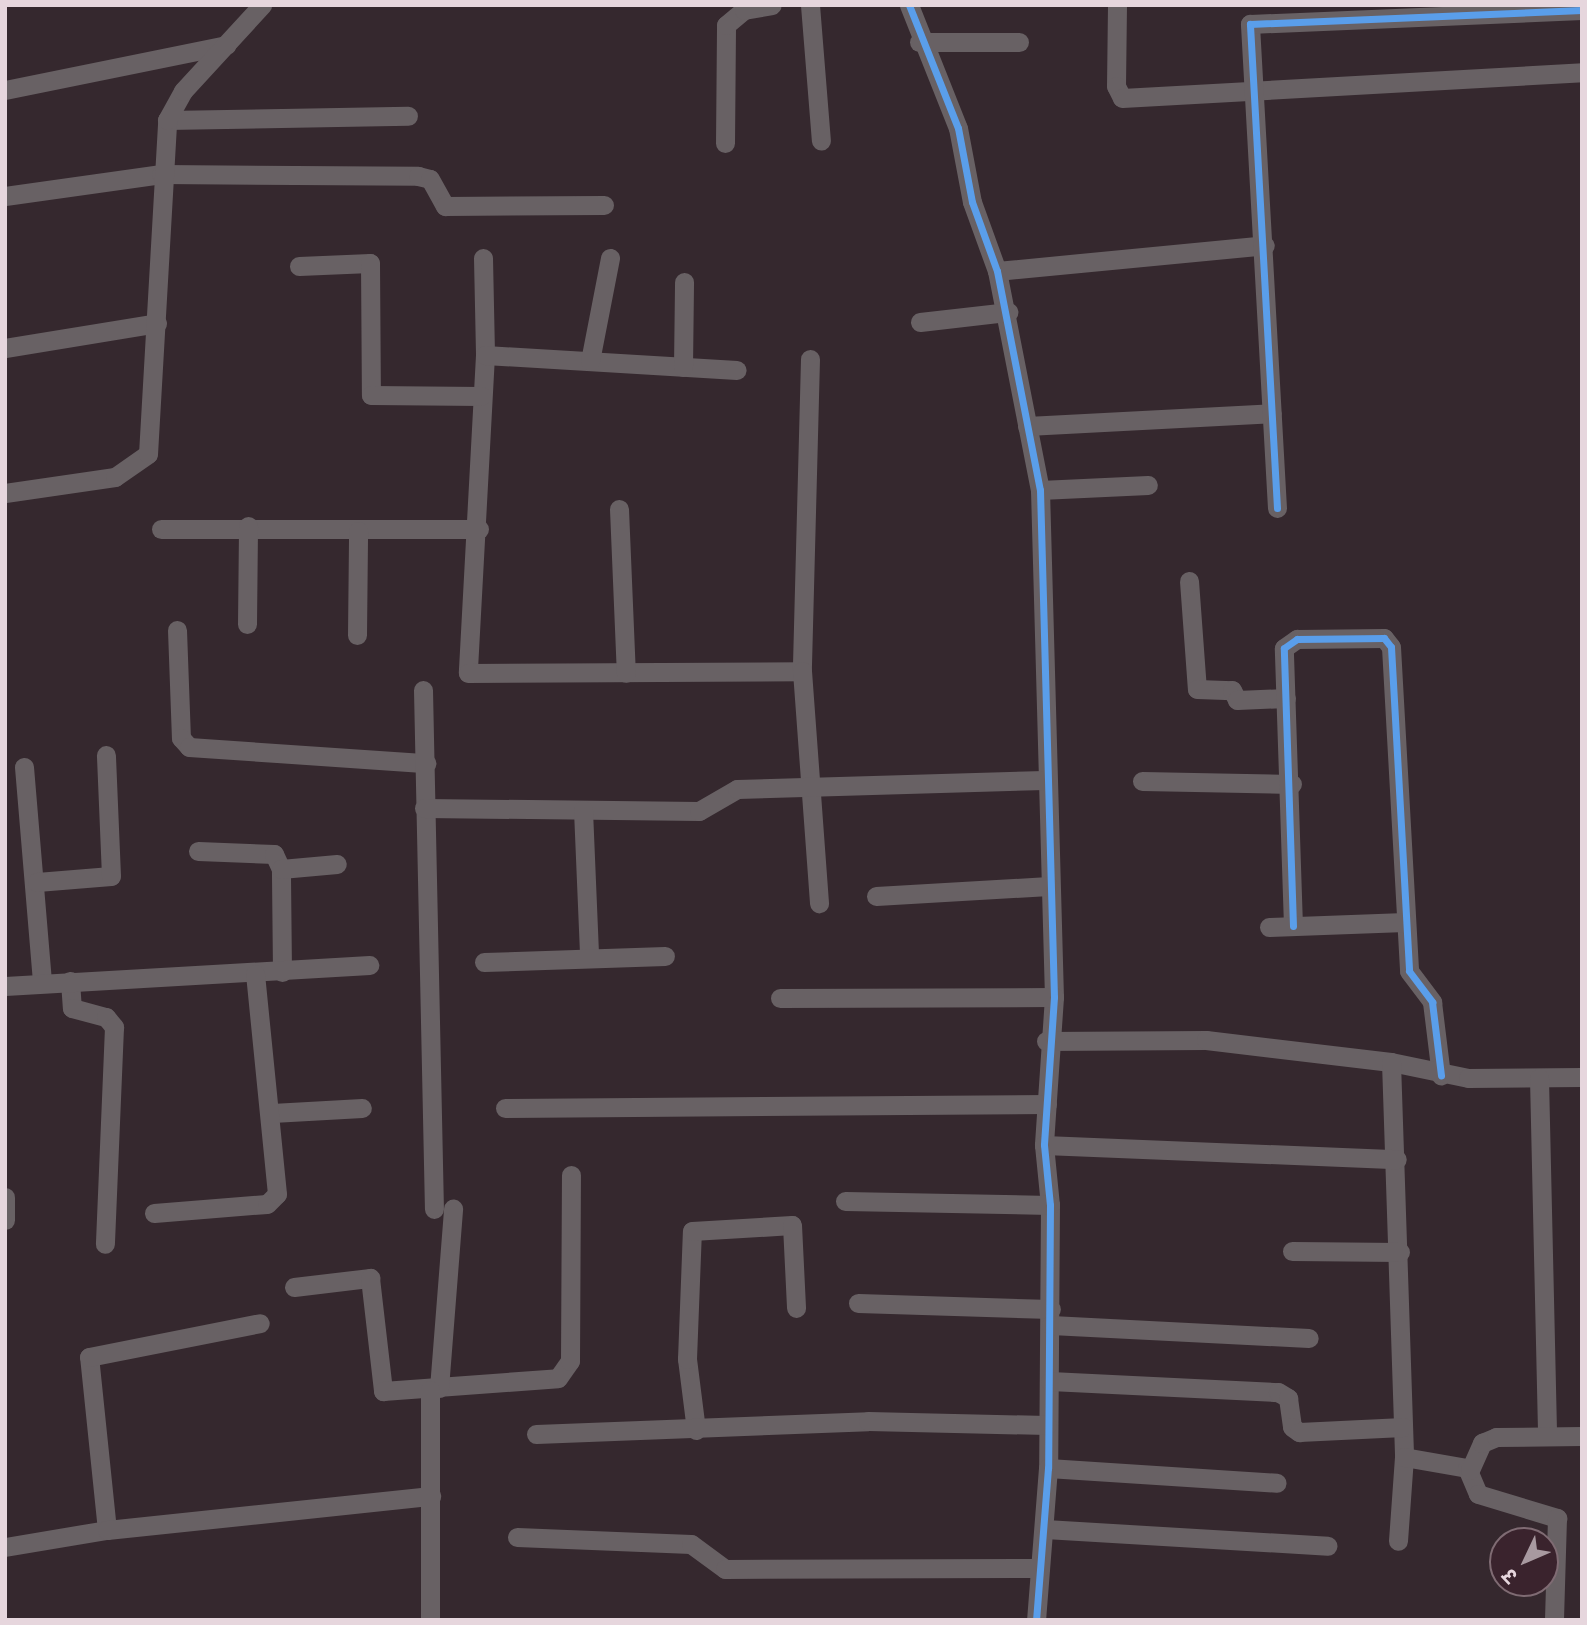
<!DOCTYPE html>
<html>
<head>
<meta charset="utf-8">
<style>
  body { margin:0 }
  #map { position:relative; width:1587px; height:1625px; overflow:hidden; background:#35282e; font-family:Poppins,"Noto Sans Devanagari",sans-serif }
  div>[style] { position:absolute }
  .street>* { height:19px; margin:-9.5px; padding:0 9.5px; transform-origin:9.5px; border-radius:9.5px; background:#686164 }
  .cycleway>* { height:7px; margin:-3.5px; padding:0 3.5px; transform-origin:3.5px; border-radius:3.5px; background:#5a9eea }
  span { translate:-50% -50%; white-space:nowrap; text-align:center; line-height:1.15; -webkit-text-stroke:7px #3a232d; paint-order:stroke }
  .frame { position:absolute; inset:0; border:7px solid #e6d6dd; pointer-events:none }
  .north { position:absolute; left:1489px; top:1527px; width:70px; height:70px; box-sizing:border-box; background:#3a232d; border:2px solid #7f6b73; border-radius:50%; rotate:226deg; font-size:19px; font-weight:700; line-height:28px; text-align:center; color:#e6d6dd }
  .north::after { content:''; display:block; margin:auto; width:24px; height:32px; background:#a899a0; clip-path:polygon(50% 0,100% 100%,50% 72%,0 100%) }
</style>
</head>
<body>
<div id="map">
  <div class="street">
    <div style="left:810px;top:5px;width:136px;rotate:85.4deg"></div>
    <div style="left:909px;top:5px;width:132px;rotate:68.3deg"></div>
    <div style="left:958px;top:128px;width:75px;rotate:79.3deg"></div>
    <div style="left:972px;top:202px;width:73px;rotate:70.1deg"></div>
    <div style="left:997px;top:271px;width:223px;rotate:78.9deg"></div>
    <div style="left:1040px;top:490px;width:507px;rotate:88.42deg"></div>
    <div style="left:1054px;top:997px;width:148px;rotate:93.9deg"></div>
    <div style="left:1044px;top:1145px;width:60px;rotate:84.3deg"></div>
    <div style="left:1050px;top:1205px;width:263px;rotate:90.4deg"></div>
    <div style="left:1048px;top:1468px;width:152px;rotate:94.5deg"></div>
    <div style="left:1117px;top:5px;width:81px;rotate:90.7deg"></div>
    <div style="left:1116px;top:86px;width:13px;rotate:63deg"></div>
    <div style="left:1122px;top:98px;width:461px;rotate:-3.2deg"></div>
    <div style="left:919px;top:42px;width:100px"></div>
    <div style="left:5px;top:90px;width:226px;rotate:-11.5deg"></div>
    <div style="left:167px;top:120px;width:241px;rotate:-1deg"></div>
    <div style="left:725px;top:143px;width:118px;rotate:-89.5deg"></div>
    <div style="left:726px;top:25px;width:23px;rotate:-40deg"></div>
    <div style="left:744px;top:10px;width:28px;rotate:-10deg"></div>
    <div style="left:5px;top:196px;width:158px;rotate:-8deg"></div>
    <div style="left:161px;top:174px;width:257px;rotate:0.4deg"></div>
    <div style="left:418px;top:176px;width:12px;rotate:14deg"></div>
    <div style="left:430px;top:179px;width:31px;rotate:61deg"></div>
    <div style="left:445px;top:206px;width:159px;rotate:-0.4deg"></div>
    <div style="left:483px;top:258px;width:97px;rotate:88.8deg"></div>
    <div style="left:485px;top:355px;width:318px;rotate:93.1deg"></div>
    <div style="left:468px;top:673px;width:334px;rotate:-0.3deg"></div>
    <div style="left:299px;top:266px;width:71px;rotate:-2.4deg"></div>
    <div style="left:370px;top:263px;width:132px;rotate:89.6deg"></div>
    <div style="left:371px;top:395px;width:110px;rotate:0.5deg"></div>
    <div style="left:997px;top:271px;width:269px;rotate:-5.5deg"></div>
    <div style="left:920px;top:322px;width:89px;rotate:-6.5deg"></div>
    <div style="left:5px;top:348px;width:154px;rotate:-9.3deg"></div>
    <div style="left:485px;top:355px;width:252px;rotate:3.4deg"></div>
    <div style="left:810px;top:359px;width:312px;rotate:91.5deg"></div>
    <div style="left:802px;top:671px;width:233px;rotate:85.8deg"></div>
    <div style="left:590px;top:361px;width:105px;rotate:-79deg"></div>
    <div style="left:683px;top:367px;width:85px;rotate:-89.3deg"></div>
    <div style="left:1027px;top:426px;width:245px;rotate:-3deg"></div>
    <div style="left:1040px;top:490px;width:108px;rotate:-2.7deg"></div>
    <div style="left:5px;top:493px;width:111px;rotate:-8.3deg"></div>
    <div style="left:115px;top:477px;width:40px;rotate:-34.9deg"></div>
    <div style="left:148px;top:454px;width:335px;rotate:-86.7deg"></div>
    <div style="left:167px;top:120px;width:33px;rotate:-61deg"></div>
    <div style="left:183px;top:91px;width:117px;rotate:-47.4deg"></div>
    <div style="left:1277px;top:508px;width:485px;rotate:-93.2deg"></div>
    <div style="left:1250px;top:24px;width:332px;rotate:-2.4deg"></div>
    <div style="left:619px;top:509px;width:164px;rotate:87.6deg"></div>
    <div style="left:161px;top:529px;width:318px"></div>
    <div style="left:1189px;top:581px;width:108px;rotate:85.8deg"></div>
    <div style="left:1197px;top:689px;width:35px;rotate:2deg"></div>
    <div style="left:1232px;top:690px;width:11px;rotate:63deg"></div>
    <div style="left:1237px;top:700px;width:49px;rotate:-2.3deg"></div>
    <div style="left:247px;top:624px;width:98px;rotate:-89.4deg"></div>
    <div style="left:177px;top:630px;width:108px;rotate:87.9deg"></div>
    <div style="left:181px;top:738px;width:12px;rotate:48deg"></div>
    <div style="left:189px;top:747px;width:238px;rotate:3.9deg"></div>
    <div style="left:357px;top:635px;width:104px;rotate:-89.4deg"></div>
    <div style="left:423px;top:690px;width:519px;rotate:88.79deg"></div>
    <div style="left:24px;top:767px;width:216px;rotate:85.2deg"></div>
    <div style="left:1142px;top:781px;width:150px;rotate:1.1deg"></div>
    <div style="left:424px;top:808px;width:275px;rotate:0.6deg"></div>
    <div style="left:699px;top:811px;width:44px;rotate:-30.1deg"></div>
    <div style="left:737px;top:789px;width:307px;rotate:-1.7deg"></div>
    <div style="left:583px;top:810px;width:146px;rotate:87.6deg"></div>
    <div style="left:198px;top:851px;width:76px;rotate:2.3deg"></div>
    <div style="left:274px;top:854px;width:17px;rotate:65deg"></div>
    <div style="left:37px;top:882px;width:74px;rotate:-4.6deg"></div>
    <div style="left:111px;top:876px;width:121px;rotate:-92.4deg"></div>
    <div style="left:876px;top:896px;width:173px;rotate:-3.3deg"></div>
    <div style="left:1293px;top:926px;width:278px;rotate:-91.9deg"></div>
    <div style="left:1284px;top:648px;width:16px;rotate:-35deg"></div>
    <div style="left:1297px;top:639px;width:87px;rotate:-0.7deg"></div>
    <div style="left:1384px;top:638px;width:11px;rotate:52deg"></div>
    <div style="left:1391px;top:647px;width:324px;rotate:86.8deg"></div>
    <div style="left:1409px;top:971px;width:39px;rotate:53deg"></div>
    <div style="left:1432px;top:1002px;width:74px;rotate:83deg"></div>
    <div style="left:1269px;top:927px;width:136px;rotate:-2.1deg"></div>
    <div style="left:484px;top:962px;width:181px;rotate:-1.9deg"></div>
    <div style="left:282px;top:972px;width:103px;rotate:-90.6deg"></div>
    <div style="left:281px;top:869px;width:56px;rotate:-5.1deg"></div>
    <div style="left:70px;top:981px;width:27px;rotate:86deg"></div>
    <div style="left:72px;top:1008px;width:35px;rotate:15deg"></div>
    <div style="left:106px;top:1017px;width:13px;rotate:51deg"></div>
    <div style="left:114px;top:1027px;width:217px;rotate:92.4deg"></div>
    <div style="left:5px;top:986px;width:365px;rotate:-3.3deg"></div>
    <div style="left:780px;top:998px;width:274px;rotate:-0.2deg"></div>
    <div style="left:1046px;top:1041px;width:160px;rotate:-0.4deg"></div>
    <div style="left:1206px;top:1040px;width:186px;rotate:6.8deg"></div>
    <div style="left:1391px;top:1062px;width:79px;rotate:11.7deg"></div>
    <div style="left:1468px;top:1078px;width:114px;rotate:-0.5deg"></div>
    <div style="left:1391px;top:1062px;width:395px;rotate:88.1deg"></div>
    <div style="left:1404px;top:1457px;width:84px;rotate:94.1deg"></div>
    <div style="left:1539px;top:1078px;width:357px;rotate:88.7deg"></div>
    <div style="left:505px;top:1108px;width:542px;rotate:-0.42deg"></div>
    <div style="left:272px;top:1113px;width:90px;rotate:-3.2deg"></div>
    <div style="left:1044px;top:1145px;width:353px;rotate:2.3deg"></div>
    <div style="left:5px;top:1197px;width:23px;rotate:90deg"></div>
    <div style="left:845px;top:1201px;width:205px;rotate:1.1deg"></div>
    <div style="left:154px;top:1213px;width:113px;rotate:-4.6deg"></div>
    <div style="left:267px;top:1204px;width:14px;rotate:-45deg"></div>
    <div style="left:277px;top:1194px;width:221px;rotate:-95.7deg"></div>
    <div style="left:1292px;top:1251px;width:108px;rotate:0.5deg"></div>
    <div style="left:294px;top:1287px;width:77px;rotate:-6.8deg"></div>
    <div style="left:370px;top:1278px;width:114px;rotate:83.4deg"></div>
    <div style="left:383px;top:1391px;width:175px;rotate:-4.2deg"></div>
    <div style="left:558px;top:1378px;width:21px;rotate:-55deg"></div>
    <div style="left:570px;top:1361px;width:186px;rotate:-89.7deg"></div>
    <div style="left:858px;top:1303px;width:193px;rotate:1.8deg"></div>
    <div style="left:1051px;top:1325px;width:258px;rotate:2.9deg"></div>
    <div style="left:1050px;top:1381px;width:228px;rotate:2.8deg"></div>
    <div style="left:1278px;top:1392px;width:12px;rotate:31deg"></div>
    <div style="left:1288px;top:1398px;width:29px;rotate:82deg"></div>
    <div style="left:1292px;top:1427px;width:9px;rotate:36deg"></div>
    <div style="left:1299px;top:1432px;width:104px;rotate:-2.8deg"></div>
    <div style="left:439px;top:1388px;width:180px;rotate:-85.5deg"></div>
    <div style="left:696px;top:1430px;width:72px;rotate:-97.2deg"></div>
    <div style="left:687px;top:1359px;width:128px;rotate:-87.8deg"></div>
    <div style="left:692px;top:1231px;width:100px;rotate:-3.4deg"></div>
    <div style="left:792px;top:1225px;width:83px;rotate:87.2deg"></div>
    <div style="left:536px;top:1434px;width:332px;rotate:-2.2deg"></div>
    <div style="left:868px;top:1421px;width:179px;rotate:1.3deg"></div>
    <div style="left:1404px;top:1457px;width:64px;rotate:9.9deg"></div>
    <div style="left:1467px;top:1468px;width:28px;rotate:67deg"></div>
    <div style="left:1478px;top:1494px;width:83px;rotate:16.9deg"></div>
    <div style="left:1557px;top:1518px;width:102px;rotate:91.7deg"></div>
    <div style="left:1048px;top:1468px;width:229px;rotate:3.7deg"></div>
    <div style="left:1470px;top:1470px;width:30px;rotate:-66deg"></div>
    <div style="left:1482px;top:1443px;width:15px;rotate:-23deg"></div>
    <div style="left:1496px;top:1437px;width:86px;rotate:-0.7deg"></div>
    <div style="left:1045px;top:1529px;width:283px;rotate:3.4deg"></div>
    <div style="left:107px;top:1530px;width:174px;rotate:-95.9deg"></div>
    <div style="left:89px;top:1357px;width:174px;rotate:-11.2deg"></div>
    <div style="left:517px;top:1537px;width:174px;rotate:2.3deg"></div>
    <div style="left:691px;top:1544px;width:42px;rotate:36.3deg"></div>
    <div style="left:725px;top:1569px;width:315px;rotate:-0.2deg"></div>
    <div style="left:5px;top:1547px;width:103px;rotate:-9.5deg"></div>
    <div style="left:107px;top:1530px;width:326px;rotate:-6deg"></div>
    <div style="left:430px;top:1620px;width:230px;rotate:-90deg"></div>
  </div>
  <div class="cycleway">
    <div style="left:909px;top:5px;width:132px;rotate:68.3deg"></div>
    <div style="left:958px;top:128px;width:75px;rotate:79.3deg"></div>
    <div style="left:972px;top:202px;width:73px;rotate:70.1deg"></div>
    <div style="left:997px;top:271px;width:223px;rotate:78.9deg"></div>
    <div style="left:1040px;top:490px;width:507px;rotate:88.42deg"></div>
    <div style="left:1054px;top:997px;width:148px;rotate:93.9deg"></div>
    <div style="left:1044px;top:1145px;width:60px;rotate:84.3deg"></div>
    <div style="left:1050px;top:1205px;width:263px;rotate:90.4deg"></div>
    <div style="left:1048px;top:1468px;width:152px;rotate:94.5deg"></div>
    <div style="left:1277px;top:508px;width:485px;rotate:-93.2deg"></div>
    <div style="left:1250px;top:24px;width:332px;rotate:-2.4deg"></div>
    <div style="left:1293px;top:926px;width:278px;rotate:-91.9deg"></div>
    <div style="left:1284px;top:648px;width:16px;rotate:-35deg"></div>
    <div style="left:1297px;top:639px;width:87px;rotate:-0.7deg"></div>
    <div style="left:1384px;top:638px;width:11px;rotate:52deg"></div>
    <div style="left:1391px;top:647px;width:324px;rotate:86.8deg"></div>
    <div style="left:1409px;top:971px;width:39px;rotate:53deg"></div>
    <div style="left:1432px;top:1002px;width:74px;rotate:83deg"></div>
  </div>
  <div class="frame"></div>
  <div class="north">उ</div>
</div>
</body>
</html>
